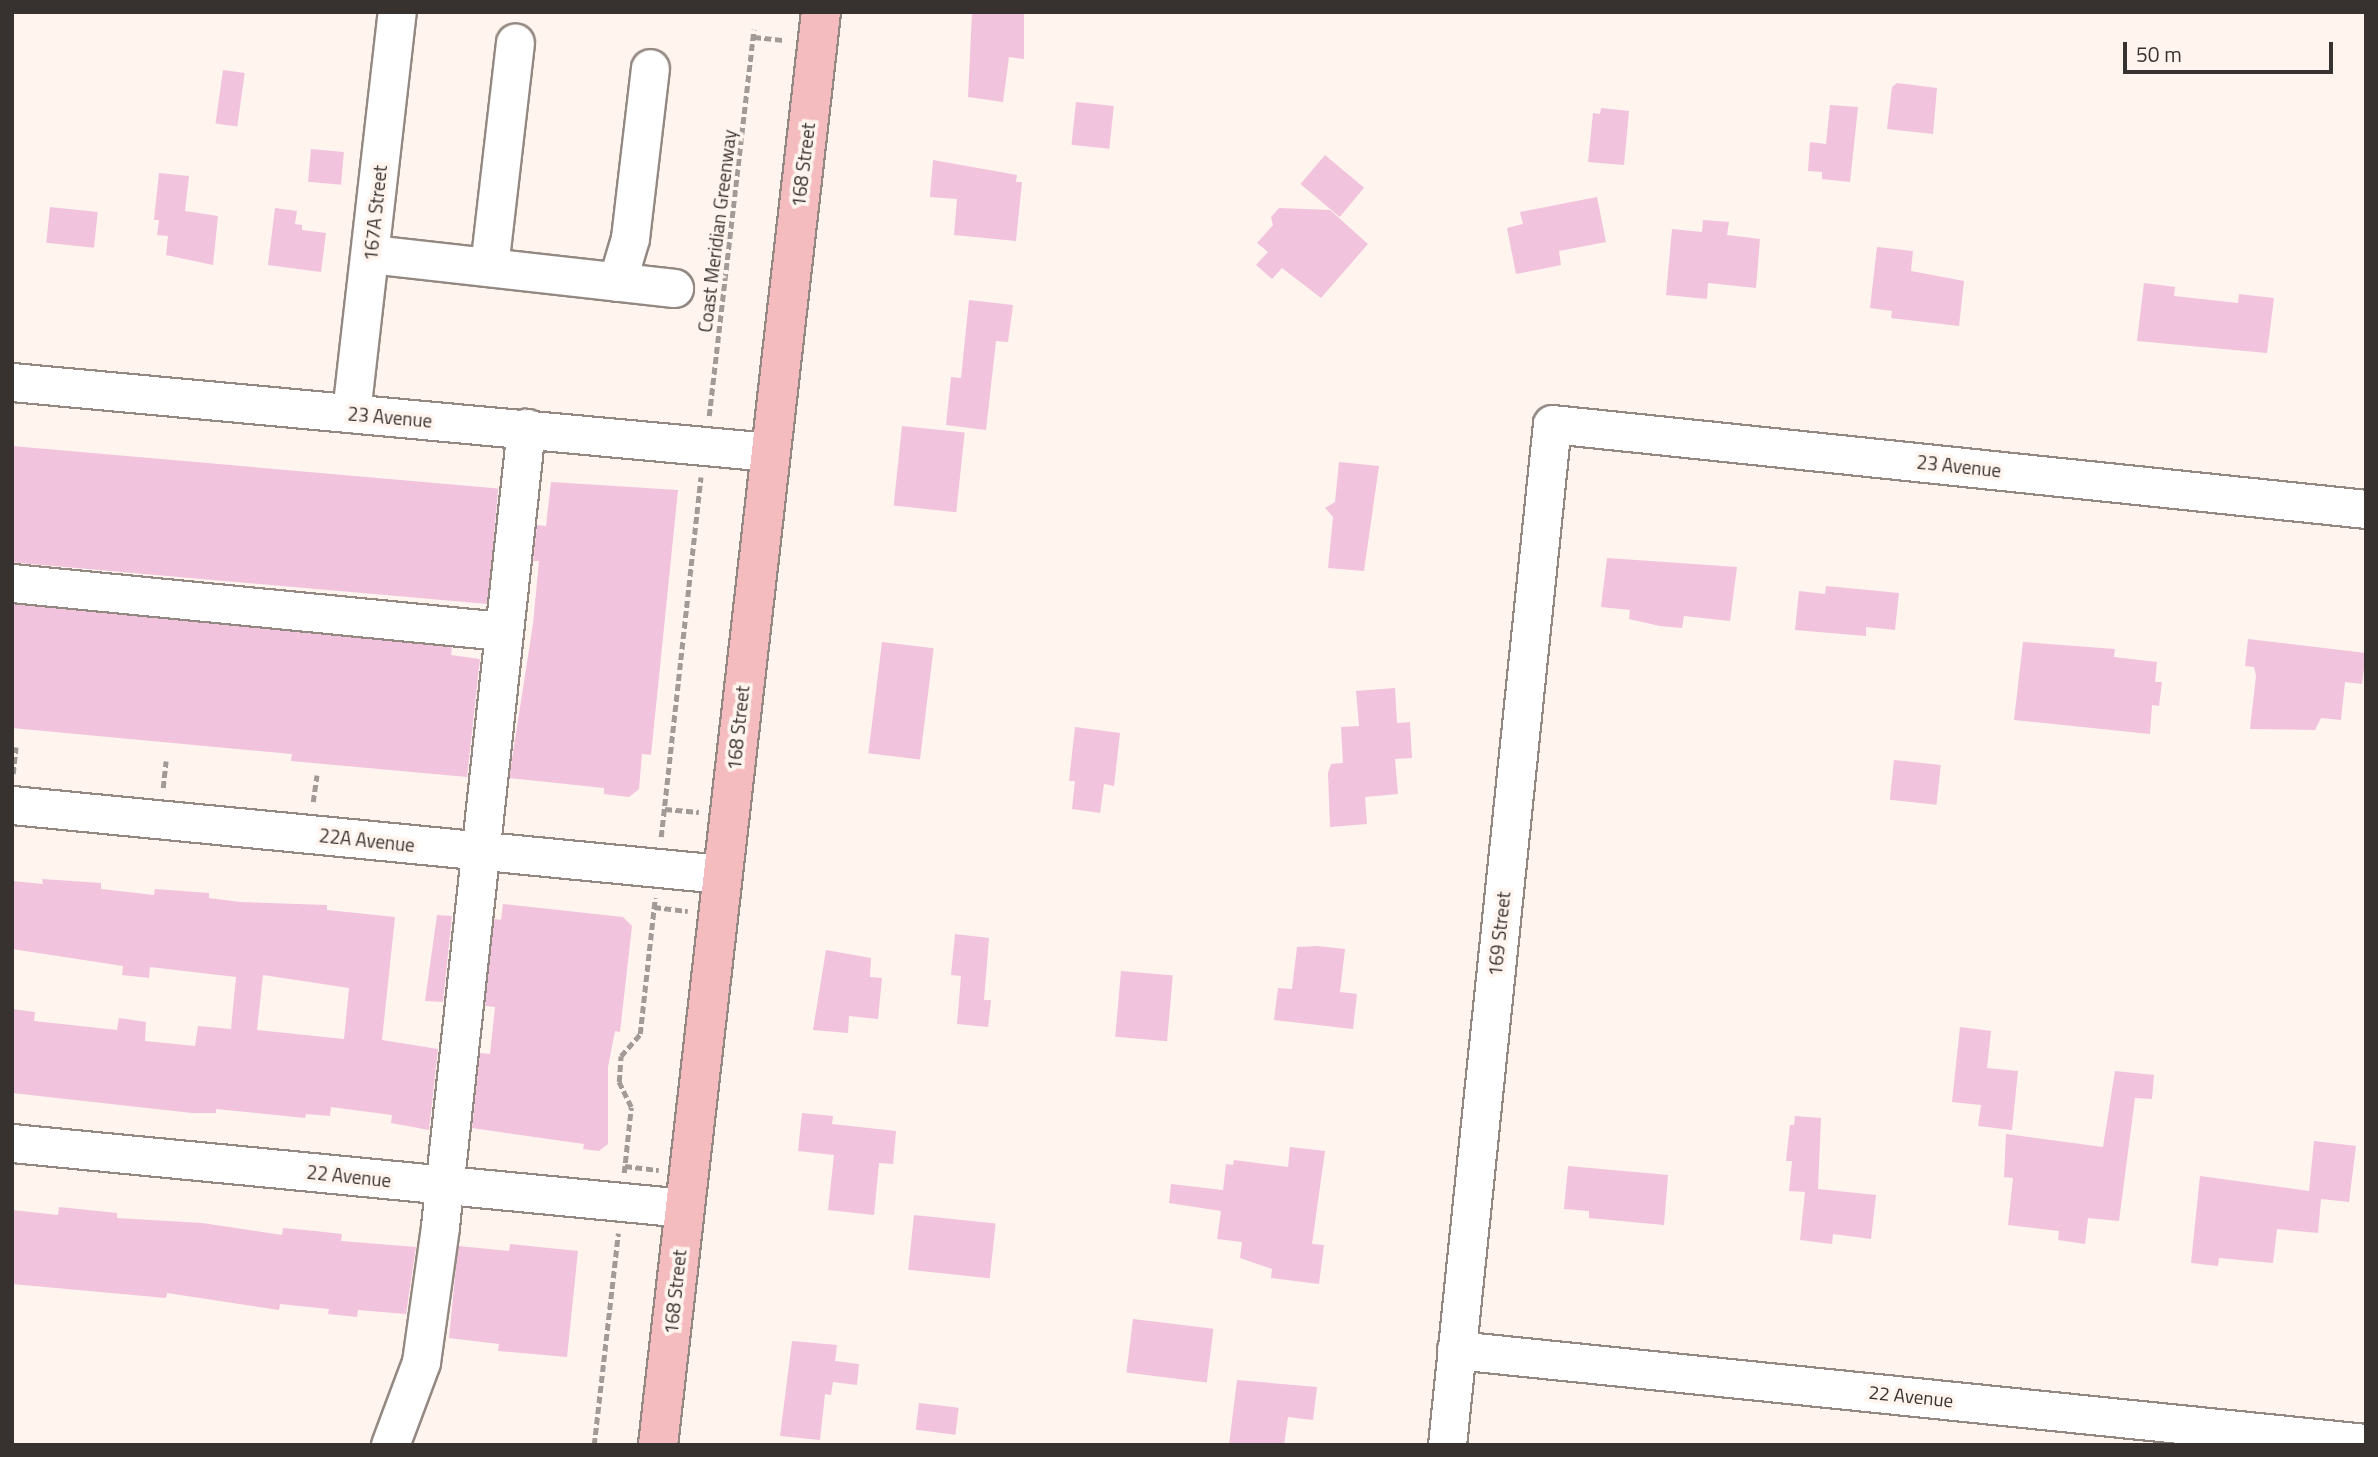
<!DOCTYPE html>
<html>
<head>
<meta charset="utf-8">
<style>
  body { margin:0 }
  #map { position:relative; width:2378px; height:1457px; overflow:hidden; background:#fff4ee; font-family:"Titillium Web",sans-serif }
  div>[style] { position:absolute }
  .building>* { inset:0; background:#f2c3dd; transform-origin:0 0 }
  .path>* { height:4.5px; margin-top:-2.25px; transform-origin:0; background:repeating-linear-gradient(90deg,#a29a96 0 7px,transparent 0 10.5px) }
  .roads { filter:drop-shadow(2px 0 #948982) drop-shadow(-2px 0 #948982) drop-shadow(0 2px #948982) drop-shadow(0 -2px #948982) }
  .minor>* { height:37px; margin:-18.5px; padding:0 18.5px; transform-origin:18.5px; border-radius:18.5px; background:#fff }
  .major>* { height:38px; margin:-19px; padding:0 19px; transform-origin:19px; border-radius:19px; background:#f4bcbe }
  span { translate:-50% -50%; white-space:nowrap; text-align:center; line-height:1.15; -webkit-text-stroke:7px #fff4ee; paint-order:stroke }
  .street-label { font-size:19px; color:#37322f }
  .frame { position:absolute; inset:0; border:14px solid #37322f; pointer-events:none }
  .scale { position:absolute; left:2123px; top:42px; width:210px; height:32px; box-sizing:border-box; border:4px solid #37322f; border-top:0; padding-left:9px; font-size:21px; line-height:24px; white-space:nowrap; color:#37322f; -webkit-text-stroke:5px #fff4ee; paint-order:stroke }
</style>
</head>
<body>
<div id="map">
  <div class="building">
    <div style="clip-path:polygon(972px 12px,1024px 12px,1024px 59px,1009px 57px,1003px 102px,968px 97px)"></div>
    <div style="left:223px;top:70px;width:22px;height:54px;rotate:8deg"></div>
    <div style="clip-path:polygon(1897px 83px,1937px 88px,1933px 134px,1887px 129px,1892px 87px)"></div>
    <div style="left:1076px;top:102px;width:38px;height:43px;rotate:6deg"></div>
    <div style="clip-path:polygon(1830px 105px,1858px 107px,1850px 182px,1822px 179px,1822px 172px,1808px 171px,1810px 142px,1826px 144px)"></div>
    <div style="clip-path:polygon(1601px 108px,1629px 111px,1624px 165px,1588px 162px,1593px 113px,1600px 114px)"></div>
    <div style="left:311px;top:149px;width:33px;height:33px;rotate:5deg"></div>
    <div style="left:1325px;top:155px;width:51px;height:38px;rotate:40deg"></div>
    <div style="clip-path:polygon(933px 160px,1017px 175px,1016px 182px,1022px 182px,1016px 241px,954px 235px,957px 199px,930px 197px)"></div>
    <div style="clip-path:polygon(159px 173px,189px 176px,185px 211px,218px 216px,213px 265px,166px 255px,168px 236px,157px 235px,159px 220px,154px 220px)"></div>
    <div style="clip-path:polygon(1597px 197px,1606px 242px,1559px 251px,1561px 265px,1516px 274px,1507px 228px,1523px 224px,1520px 212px)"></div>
    <div style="left:50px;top:207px;width:48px;height:36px;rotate:6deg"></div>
    <div style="clip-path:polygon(275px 208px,297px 211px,295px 224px,302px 225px,302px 230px,326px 233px,321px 272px,268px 265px)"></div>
    <div style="clip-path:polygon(1279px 208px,1330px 210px,1368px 244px,1321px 298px,1282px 268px,1272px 279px,1256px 265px,1268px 252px,1257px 243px,1273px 225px,1271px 217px)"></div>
    <div style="clip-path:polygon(1703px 220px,1729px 222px,1727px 235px,1760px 239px,1756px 288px,1708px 283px,1707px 299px,1666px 295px,1672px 229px,1702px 232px)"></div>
    <div style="clip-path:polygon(1877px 247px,1913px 251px,1911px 271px,1964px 281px,1959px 326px,1891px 318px,1892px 311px,1870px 308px)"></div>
    <div style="clip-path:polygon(2144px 283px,2175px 287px,2174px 296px,2238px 303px,2239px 294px,2274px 298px,2267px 353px,2137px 341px)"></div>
    <div style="clip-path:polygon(969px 300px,1013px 305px,1008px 342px,996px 341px,986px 430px,946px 425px,951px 377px,961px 378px)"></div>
    <div style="left:902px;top:426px;width:63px;height:80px;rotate:6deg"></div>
    <div style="left:12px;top:446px;width:488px;height:116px;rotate:5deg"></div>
    <div style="clip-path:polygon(1339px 462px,1379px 466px,1364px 571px,1328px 568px,1333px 517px,1325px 508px,1335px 502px)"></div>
    <div style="clip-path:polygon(551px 482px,678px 490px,651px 755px,642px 754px,639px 789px,629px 797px,604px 794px,604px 788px,509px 778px,533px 624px,539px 561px,533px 561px,537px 525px,546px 526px)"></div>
    <div style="clip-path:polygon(1607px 558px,1737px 567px,1730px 621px,1684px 616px,1682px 628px,1660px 626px,1629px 619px,1630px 610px,1601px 607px)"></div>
    <div style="clip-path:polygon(1826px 586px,1899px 593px,1895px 630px,1866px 627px,1866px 636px,1795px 630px,1799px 591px,1825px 594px)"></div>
    <div style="clip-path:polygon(12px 604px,452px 647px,451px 655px,480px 659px,467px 777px,291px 761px,292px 754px,12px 728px)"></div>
    <div style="clip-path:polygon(2248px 639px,2366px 653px,2362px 684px,2345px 682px,2341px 720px,2321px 718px,2315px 730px,2250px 729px,2256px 676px,2254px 667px,2245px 666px)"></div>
    <div style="left:882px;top:642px;width:52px;height:112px;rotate:7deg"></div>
    <div style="clip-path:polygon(2023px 642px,2115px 649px,2114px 657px,2157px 662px,2155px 682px,2162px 682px,2159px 706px,2152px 705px,2150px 734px,2014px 720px)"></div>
    <div style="clip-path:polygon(1395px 688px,1397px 723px,1410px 722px,1412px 758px,1395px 759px,1398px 794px,1365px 797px,1367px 824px,1330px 827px,1328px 773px,1331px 764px,1343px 763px,1341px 727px,1359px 726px,1356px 691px)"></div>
    <div style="clip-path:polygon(1075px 727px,1120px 733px,1114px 786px,1104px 784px,1100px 813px,1072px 809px,1075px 781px,1069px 781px)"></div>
    <div style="left:1894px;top:760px;width:47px;height:40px;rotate:6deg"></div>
    <div style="clip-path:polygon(evenodd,42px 879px,101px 883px,101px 889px,154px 895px,155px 889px,209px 893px,209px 898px,240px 902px,327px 905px,327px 910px,395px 917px,382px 1040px,438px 1049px,429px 1130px,391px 1123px,392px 1115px,331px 1107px,330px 1116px,306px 1114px,305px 1118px,216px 1109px,216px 1113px,192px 1113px,12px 1093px,12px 1009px,35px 1012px,34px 1021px,117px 1030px,119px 1018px,146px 1022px,145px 1041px,195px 1046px,198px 1026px,231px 1029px,236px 977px,150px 967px,149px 978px,122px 975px,123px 966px,12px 949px,12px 881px,43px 884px,42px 879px,263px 975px,349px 988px,344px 1039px,257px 1030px,263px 975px)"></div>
    <div style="clip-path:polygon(503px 904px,623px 917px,632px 926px,620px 1032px,615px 1031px,608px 1067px,608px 1144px,599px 1151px,583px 1149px,584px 1144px,472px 1128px,480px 1053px,490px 1054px,495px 1007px,485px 1006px,494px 919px,501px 920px)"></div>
    <div style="clip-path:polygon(437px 915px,452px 916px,443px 1002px,425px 1001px)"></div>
    <div style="clip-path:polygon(955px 934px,989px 938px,984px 1000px,991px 1000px,988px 1027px,957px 1024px,961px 976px,951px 975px)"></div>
    <div style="clip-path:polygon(1317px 946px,1345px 949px,1340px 992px,1357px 994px,1353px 1029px,1274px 1020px,1278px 988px,1292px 989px,1297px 947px)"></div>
    <div style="clip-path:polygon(826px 950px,871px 958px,870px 977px,882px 978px,878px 1019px,849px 1016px,848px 1033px,813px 1030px)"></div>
    <div style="left:1121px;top:971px;width:52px;height:66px;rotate:5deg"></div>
    <div style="clip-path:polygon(1960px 1027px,1991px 1031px,1987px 1068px,2018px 1071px,2012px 1130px,1978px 1126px,1981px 1105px,1952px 1102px)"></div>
    <div style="clip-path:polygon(2115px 1071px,2154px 1075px,2152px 1099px,2135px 1098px,2119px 1221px,2088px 1218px,2085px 1244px,2058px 1240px,2059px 1231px,2008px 1225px,2013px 1178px,2004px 1177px,2006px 1134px,2103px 1147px)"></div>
    <div style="clip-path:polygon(802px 1113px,833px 1116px,832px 1124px,896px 1131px,893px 1164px,879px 1163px,874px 1215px,828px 1210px,834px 1155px,798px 1151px)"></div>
    <div style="clip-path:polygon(1795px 1116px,1821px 1118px,1818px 1189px,1876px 1195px,1871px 1239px,1833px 1234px,1832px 1244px,1800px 1240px,1805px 1192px,1789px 1191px,1792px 1161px,1786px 1161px,1790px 1125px,1794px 1125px)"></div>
    <div style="clip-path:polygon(2314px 1141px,2356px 1146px,2349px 1202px,2321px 1199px,2318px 1233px,2277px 1229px,2273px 1263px,2219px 1258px,2218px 1266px,2191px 1263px,2200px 1176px,2309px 1191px)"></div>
    <div style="clip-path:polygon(1290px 1147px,1325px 1151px,1312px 1244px,1324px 1245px,1319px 1284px,1271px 1278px,1272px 1269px,1240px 1258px,1242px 1242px,1217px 1239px,1221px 1211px,1169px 1203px,1171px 1184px,1223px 1190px,1226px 1164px,1233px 1165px,1234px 1160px,1288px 1167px)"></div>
    <div style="clip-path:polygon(1568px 1166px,1668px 1175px,1664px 1225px,1589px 1218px,1589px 1211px,1564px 1209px)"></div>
    <div style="clip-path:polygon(59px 1207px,117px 1213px,117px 1218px,202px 1223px,282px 1235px,283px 1228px,315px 1231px,342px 1234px,341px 1241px,416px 1247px,406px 1314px,358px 1310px,357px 1317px,328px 1314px,329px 1309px,280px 1304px,279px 1310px,167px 1293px,166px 1298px,12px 1284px,12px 1210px,58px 1215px)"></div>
    <div style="left:914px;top:1215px;width:82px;height:55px;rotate:6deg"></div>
    <div style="clip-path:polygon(510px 1244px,578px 1251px,567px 1357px,498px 1351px,499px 1344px,449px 1338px,458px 1246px,509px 1251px)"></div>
    <div style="left:1133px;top:1319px;width:81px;height:54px;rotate:7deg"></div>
    <div style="clip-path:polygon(792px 1341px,837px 1345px,835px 1361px,859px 1364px,857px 1385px,833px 1382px,831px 1395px,825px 1394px,820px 1440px,780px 1436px)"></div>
    <div style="clip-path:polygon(1237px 1380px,1317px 1387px,1313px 1420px,1288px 1417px,1284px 1445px,1229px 1445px)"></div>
    <div style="left:919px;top:1403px;width:40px;height:27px;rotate:7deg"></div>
  </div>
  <div class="path">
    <div style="left:754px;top:37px;width:30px;rotate:6deg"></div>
    <div style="left:709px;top:416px;width:389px;rotate:-83.4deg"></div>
    <div style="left:13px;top:774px;width:27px;rotate:-84deg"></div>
    <div style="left:163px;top:788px;width:27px;rotate:-84deg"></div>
    <div style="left:313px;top:802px;width:27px;rotate:-82deg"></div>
    <div style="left:665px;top:809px;width:34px;rotate:5deg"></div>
    <div style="left:661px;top:837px;width:362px;rotate:-83.7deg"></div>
    <div style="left:654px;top:907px;width:34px;rotate:7deg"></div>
    <div style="left:625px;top:1166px;width:34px;rotate:7deg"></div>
    <div style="left:624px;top:1173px;width:66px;rotate:-83.9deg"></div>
    <div style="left:631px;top:1107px;width:28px;rotate:-116deg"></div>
    <div style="left:619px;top:1082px;width:26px;rotate:-86deg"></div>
    <div style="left:621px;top:1056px;width:29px;rotate:-49deg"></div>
    <div style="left:640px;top:1034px;width:137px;rotate:-83.7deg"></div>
    <div style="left:594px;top:1445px;width:213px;rotate:-83.5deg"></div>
  </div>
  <div class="roads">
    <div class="minor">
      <div style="left:371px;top:254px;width:305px;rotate:6.4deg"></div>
      <div style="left:489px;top:267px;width:226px;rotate:-83.4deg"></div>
      <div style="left:617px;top:282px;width:46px;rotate:-73.5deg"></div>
      <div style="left:630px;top:238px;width:171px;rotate:-83.3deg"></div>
      <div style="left:12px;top:382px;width:760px;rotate:5.28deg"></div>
      <div style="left:351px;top:413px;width:404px;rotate:-83.5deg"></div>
      <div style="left:12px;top:583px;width:492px;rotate:5.6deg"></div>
      <div style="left:12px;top:805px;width:712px;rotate:5.56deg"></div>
      <div style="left:12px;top:1143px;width:676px;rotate:5.52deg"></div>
      <div style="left:1456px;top:1350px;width:915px;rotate:5.84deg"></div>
      <div style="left:390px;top:1445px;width:89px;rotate:-69.5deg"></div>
      <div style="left:421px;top:1362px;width:137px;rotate:-82deg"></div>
      <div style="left:440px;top:1226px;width:803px;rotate:-83.85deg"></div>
      <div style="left:1447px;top:1445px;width:1026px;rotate:-84.13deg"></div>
      <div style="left:1552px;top:424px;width:818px;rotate:5.96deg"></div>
    </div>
    <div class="major">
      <div style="left:658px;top:1445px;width:1442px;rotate:-83.51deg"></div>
    </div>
  </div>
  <div class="street-label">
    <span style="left:803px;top:165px;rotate:-83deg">168 Street</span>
    <span style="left:375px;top:213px;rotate:-84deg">167A Street</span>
    <span style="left:717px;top:231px;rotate:-83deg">Coast Meridian Greenway</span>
    <span style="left:390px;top:417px;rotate:5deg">23 Avenue</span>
    <span style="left:1959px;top:466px;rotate:6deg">23 Avenue</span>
    <span style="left:738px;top:728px;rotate:-84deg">168 Street</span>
    <span style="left:367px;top:840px;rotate:6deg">22A Avenue</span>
    <span style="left:1499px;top:934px;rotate:-84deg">169 Street</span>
    <span style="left:349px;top:1176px;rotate:6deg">22 Avenue</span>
    <span style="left:675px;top:1292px;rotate:-84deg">168 Street</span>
    <span style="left:1911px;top:1396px;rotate:6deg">22 Avenue</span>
  </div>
  <div class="frame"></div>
  <div class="scale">50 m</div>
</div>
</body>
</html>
